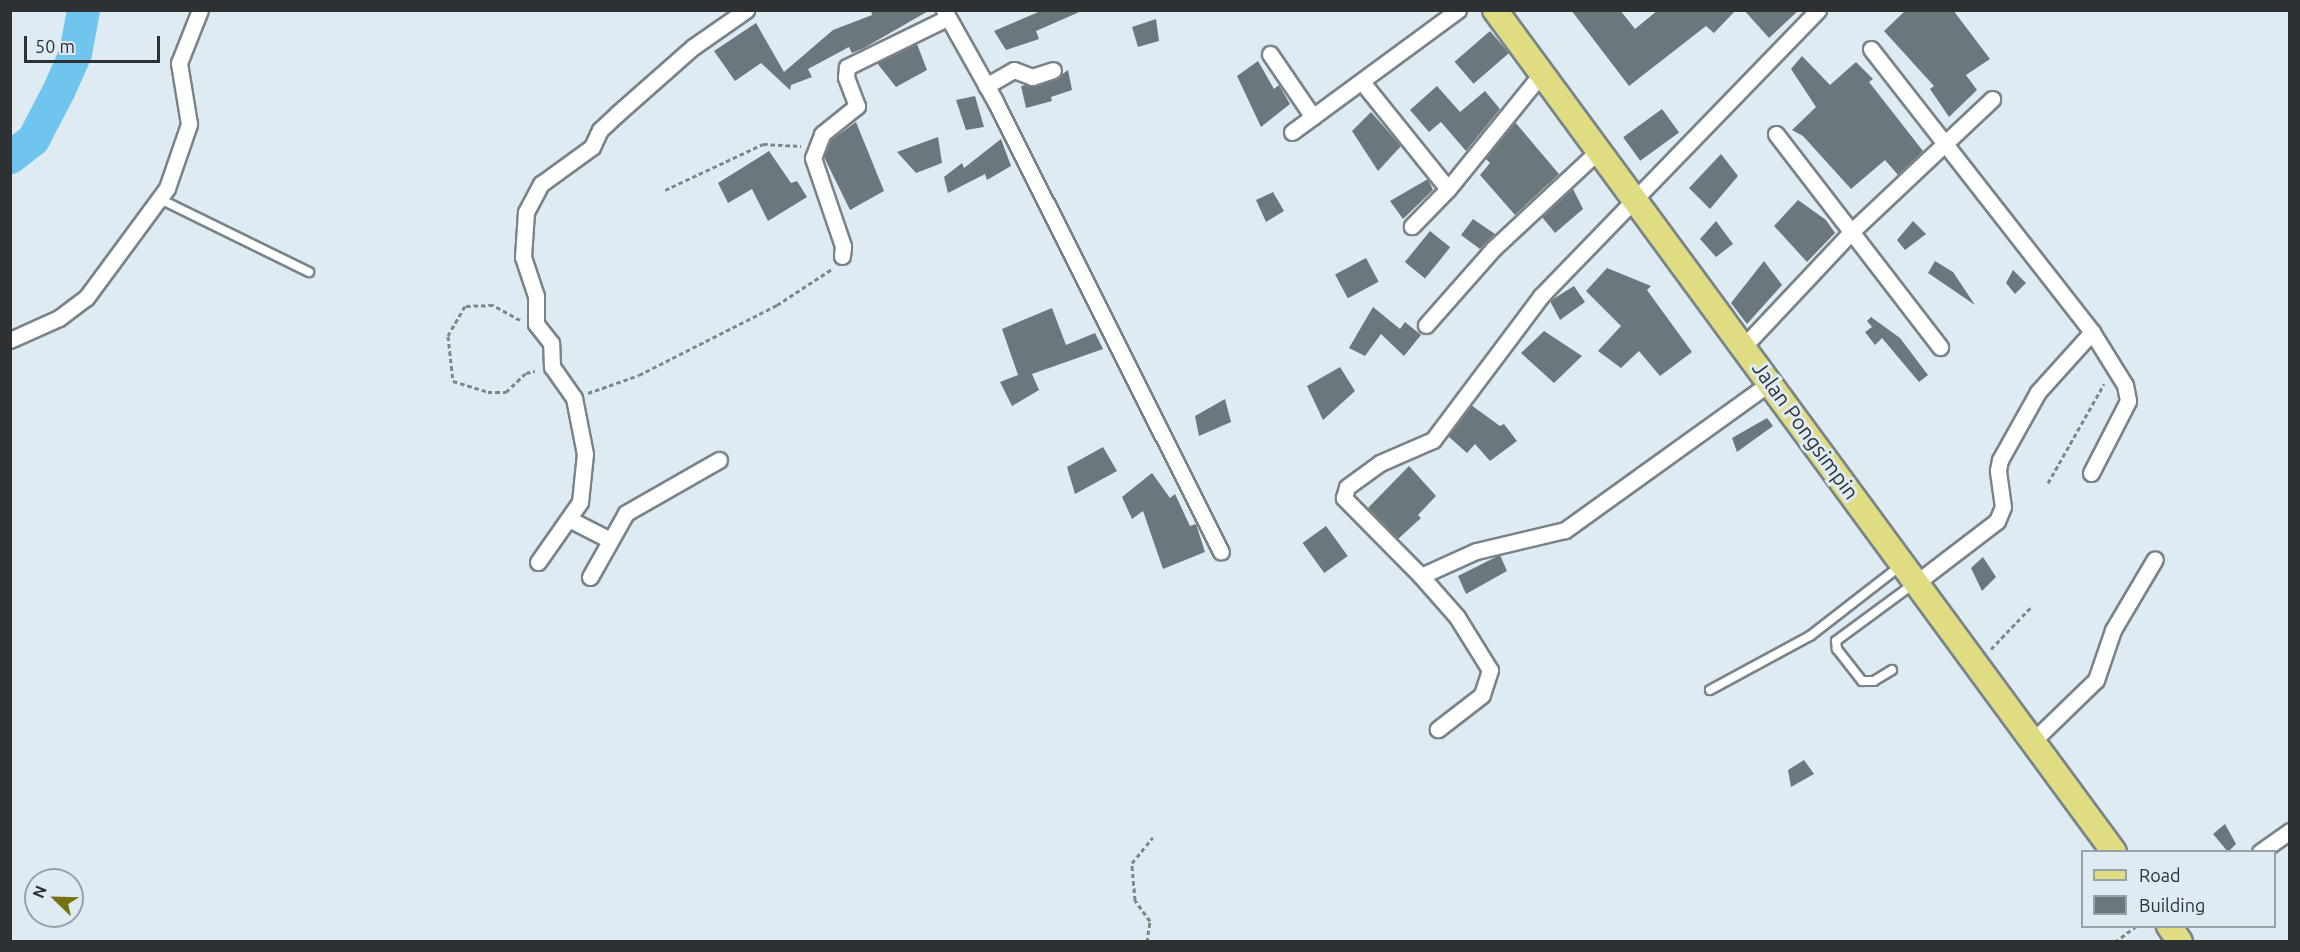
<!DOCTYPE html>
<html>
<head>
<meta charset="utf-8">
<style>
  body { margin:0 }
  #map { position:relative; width:2300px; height:952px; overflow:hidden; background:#dfebf2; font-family:Ubuntu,sans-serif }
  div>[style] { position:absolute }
  .river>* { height:33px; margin:-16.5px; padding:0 16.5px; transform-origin:16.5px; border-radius:16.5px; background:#70c5ef }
  .building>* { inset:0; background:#6c777d; transform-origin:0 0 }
  .path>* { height:3px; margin-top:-1.5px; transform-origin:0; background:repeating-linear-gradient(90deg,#7e868a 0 4.5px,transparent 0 7.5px) }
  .roads { filter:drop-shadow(2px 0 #79848a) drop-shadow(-2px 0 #79848a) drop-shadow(0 2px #79848a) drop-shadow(0 -2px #79848a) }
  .service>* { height:8px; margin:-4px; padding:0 4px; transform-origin:4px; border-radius:4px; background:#fff }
  .minor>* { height:15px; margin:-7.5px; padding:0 7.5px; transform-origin:7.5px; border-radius:7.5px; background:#fff }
  .primary>* { height:24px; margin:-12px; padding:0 12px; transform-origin:12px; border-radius:12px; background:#e0dc82 }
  span { translate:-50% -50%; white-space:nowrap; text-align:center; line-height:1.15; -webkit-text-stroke:6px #dfebf2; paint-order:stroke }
  .street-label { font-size:21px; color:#2d3134 }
  .frame { position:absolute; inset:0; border:12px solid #2d3134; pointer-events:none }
  .legend { position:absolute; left:2081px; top:850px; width:195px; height:78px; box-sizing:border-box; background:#dfebf2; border:2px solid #98a1a6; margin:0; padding:8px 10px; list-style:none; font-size:18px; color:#2d3134 }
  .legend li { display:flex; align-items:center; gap:12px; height:30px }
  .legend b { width:30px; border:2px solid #98a1a6 }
  .north { position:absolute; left:24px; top:868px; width:60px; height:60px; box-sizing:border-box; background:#dfebf2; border:2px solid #98a1a6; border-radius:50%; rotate:293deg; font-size:16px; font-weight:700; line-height:24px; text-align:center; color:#2d3134 }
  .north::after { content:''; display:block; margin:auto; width:21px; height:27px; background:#767113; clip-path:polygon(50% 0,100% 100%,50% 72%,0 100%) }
  .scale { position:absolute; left:24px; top:36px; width:136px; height:27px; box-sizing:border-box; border:3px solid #2d3134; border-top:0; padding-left:8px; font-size:18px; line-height:21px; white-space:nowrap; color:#2d3134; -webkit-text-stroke:4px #dfebf2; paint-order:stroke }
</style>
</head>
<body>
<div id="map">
  <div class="river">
    <div style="left:10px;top:157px;width:29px;rotate:-38deg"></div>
    <div style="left:33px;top:139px;width:56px;rotate:-62.5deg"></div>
    <div style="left:59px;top:89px;width:39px;rotate:-66deg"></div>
    <div style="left:75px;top:53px;width:44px;rotate:-79.5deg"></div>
  </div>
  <div class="building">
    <div style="clip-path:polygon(871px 10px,930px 10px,864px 48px,852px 53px,849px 47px,808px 69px,812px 77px,791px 85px,790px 90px,761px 63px,735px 81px,714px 51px,756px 23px,784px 72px,833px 30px,872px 15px)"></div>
    <div style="clip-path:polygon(1043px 10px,1084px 10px,1036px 31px,1039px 39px,1006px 50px,994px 31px)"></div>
    <div style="clip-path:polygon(1571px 10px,1620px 10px,1635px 29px,1658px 10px,1736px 10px,1714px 33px,1706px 26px,1629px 86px)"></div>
    <div style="clip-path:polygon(1744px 10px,1799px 10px,1769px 38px)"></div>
    <div style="clip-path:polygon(1906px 10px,1953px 10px,1990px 59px,1966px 75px,1977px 90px,1949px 117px,1930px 89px,1934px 86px,1884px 31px)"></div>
    <div style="clip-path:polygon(1156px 19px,1159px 41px,1138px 47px,1132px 27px)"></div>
    <div style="left:1490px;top:31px;width:29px;height:47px;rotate:49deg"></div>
    <div style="clip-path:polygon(917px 44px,927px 70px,896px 87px,877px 63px)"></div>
    <div style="clip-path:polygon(1802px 56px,1830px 85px,1856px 62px,1873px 79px,1869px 82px,1923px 151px,1898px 175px,1885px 160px,1851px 189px,1803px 136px,1792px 130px,1816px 107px,1791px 69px)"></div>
    <div style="clip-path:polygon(1258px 61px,1274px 89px,1279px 85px,1290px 104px,1261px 127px,1237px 76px)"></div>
    <div style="clip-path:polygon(1068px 70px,1072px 90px,1051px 97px,1052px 101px,1026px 108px,1021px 86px,1056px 79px)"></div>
    <div style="clip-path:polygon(1437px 86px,1460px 112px,1485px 91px,1500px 109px,1466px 151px,1441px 122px,1429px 132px,1410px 110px)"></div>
    <div style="clip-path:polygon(975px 96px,984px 127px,966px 130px,956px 100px)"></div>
    <div style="left:1662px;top:109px;width:29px;height:48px;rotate:54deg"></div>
    <div style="clip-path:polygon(1371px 112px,1401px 146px,1378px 171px,1352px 131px)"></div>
    <div style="clip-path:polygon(856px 122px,884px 191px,850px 210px,824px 157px,830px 141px)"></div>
    <div style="clip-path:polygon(1515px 122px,1559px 174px,1515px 215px,1480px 175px,1490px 163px,1485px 158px)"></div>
    <div style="clip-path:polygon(938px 137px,942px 163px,916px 173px,897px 152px)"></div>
    <div style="clip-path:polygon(1001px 139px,1011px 166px,987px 180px,985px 174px,948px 193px,944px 177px,962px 163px,964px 168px)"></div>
    <div style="clip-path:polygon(769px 151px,791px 183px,797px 181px,807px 197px,768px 221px,752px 189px,728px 203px,718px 183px)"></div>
    <div style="clip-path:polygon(1721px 154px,1738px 176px,1710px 209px,1689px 188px)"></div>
    <div style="clip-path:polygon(1428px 179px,1433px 190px,1403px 219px,1390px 201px)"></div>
    <div style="clip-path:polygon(1573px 189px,1583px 209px,1555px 233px,1542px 217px)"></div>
    <div style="clip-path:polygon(1273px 192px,1284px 211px,1266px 222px,1256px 200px)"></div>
    <div style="clip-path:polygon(1798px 200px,1826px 220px,1835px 233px,1807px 262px,1774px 226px)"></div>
    <div style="clip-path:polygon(1473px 219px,1495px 234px,1480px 249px,1461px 235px)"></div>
    <div style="clip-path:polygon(1716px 221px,1733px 244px,1716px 257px,1700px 239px)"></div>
    <div style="clip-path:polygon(1913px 221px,1926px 234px,1905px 250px,1897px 240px)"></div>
    <div style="left:1430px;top:231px;width:26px;height:40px;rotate:39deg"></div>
    <div style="left:1366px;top:258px;width:27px;height:35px;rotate:62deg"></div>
    <div style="clip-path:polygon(1764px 261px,1782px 285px,1747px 324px,1731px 303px)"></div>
    <div style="clip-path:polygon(1935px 261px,1953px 272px,1975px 305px,1928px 273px)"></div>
    <div style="clip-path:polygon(1607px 268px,1651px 286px,1647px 290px,1692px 352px,1660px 376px,1639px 351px,1621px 368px,1598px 351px,1621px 326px,1586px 291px)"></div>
    <div style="clip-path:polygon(2013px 270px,2026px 283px,2015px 294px,2006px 283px)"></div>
    <div style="clip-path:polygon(1574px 286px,1585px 302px,1560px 320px,1550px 301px)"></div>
    <div style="clip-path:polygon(1373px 307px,1400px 329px,1405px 322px,1421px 335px,1404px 356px,1381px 334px,1365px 356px,1349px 348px)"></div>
    <div style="clip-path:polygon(1052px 308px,1066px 345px,1095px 333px,1103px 349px,1032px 374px,1039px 390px,1012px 406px,1000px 382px,1018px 375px,1002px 329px)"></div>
    <div style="clip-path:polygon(1871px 317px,1900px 338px,1928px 375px,1919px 382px,1882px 338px,1875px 345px,1865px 332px,1872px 327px,1867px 321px)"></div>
    <div style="clip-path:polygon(1544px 331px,1582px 356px,1554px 383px,1521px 353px)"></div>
    <div style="clip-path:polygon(1340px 367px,1355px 391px,1323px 420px,1307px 386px)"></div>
    <div style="clip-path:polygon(1225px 399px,1231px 422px,1199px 436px,1195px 416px)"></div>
    <div style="clip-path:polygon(1471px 405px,1500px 426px,1504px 424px,1517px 441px,1490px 461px,1475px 444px,1467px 453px,1448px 436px)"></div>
    <div style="clip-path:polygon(1767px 418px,1773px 426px,1737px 452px,1732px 438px)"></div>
    <div style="clip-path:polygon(1103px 447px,1117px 471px,1075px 494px,1067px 467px)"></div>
    <div style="clip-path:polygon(1409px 466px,1436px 496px,1418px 515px,1421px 518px,1398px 539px,1368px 508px)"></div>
    <div style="clip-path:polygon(1152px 473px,1170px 498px,1175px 494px,1190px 526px,1196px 524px,1205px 552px,1163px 569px,1143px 511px,1132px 519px,1122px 497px)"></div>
    <div style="left:1326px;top:526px;width:37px;height:29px;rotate:54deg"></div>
    <div style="clip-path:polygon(1500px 555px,1507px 571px,1466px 594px,1458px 576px)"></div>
    <div style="clip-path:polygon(1983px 557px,1996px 577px,1982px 591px,1971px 568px)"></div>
    <div style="clip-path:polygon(1804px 760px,1814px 774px,1791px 787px,1788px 770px)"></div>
    <div style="clip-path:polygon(2225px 824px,2236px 844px,2228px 852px,2213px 834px)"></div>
  </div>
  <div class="path">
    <div style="left:665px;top:190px;width:108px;rotate:-25.1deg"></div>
    <div style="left:763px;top:144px;width:38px;rotate:3deg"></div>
    <div style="left:520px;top:320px;width:31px;rotate:-151deg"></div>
    <div style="left:493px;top:305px;width:28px;rotate:178deg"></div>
    <div style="left:465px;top:306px;width:34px;rotate:120deg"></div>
    <div style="left:448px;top:336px;width:45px;rotate:83.7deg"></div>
    <div style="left:453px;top:381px;width:37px;rotate:17deg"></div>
    <div style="left:488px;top:392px;width:18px"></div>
    <div style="left:506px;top:392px;width:28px;rotate:-44deg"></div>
    <div style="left:526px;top:373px;width:9px;rotate:-13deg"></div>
    <div style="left:588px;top:393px;width:54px;rotate:-19.4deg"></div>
    <div style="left:639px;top:375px;width:155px;rotate:-26.9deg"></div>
    <div style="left:777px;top:305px;width:66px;rotate:-33.2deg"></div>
    <div style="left:2048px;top:483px;width:114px;rotate:-60.5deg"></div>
    <div style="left:1991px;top:649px;width:57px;rotate:-46.4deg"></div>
    <div style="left:1147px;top:942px;width:21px;rotate:-82deg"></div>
    <div style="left:1150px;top:921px;width:26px;rotate:-126deg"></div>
    <div style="left:1135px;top:900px;width:37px;rotate:-95deg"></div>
    <div style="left:1132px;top:863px;width:33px;rotate:-51deg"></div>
    <div style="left:2115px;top:942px;width:26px;rotate:-37deg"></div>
  </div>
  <div class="roads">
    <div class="service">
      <div style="left:160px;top:199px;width:166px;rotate:26.1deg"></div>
      <div style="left:1892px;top:670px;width:21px;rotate:149deg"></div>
      <div style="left:1874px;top:681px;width:12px;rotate:180deg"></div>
      <div style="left:1862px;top:681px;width:41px;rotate:-128deg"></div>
      <div style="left:1837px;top:649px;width:8px;rotate:-97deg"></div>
      <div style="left:1836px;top:641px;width:94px;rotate:-36.4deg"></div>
      <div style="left:1710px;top:690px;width:114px;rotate:-28.4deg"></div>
      <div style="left:1810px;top:636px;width:113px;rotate:-37.8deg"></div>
    </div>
    <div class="minor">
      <div style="left:944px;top:10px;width:104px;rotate:60.7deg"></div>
      <div style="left:995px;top:101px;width:504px;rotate:63.38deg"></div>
      <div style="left:1871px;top:49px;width:359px;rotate:52deg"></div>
      <div style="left:2092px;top:332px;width:62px;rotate:58.1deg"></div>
      <div style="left:2125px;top:385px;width:16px;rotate:79deg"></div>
      <div style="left:2128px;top:401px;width:81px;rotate:117.2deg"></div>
      <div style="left:1270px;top:54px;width:76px;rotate:55.7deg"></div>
      <div style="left:1362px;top:82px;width:137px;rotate:51.2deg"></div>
      <div style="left:1448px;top:189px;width:52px;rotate:134.2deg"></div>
      <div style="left:986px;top:86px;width:32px;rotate:-30deg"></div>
      <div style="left:1014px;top:70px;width:19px;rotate:21deg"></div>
      <div style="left:1032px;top:77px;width:22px;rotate:-18deg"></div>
      <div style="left:1292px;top:132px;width:206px;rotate:-36.3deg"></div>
      <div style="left:1776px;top:134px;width:269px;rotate:52.4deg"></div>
      <div style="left:1448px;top:189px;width:149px;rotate:-51deg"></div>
      <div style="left:842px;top:256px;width:10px;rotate:-84deg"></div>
      <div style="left:843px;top:246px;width:93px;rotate:-108.8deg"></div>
      <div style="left:813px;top:158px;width:26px;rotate:-69deg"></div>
      <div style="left:822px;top:134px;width:45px;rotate:-38.7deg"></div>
      <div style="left:857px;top:106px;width:31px;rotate:-111deg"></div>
      <div style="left:846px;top:77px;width:10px;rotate:-84deg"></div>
      <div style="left:847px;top:67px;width:111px;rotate:-26.1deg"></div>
      <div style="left:1426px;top:325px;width:103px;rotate:-48.6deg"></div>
      <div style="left:1494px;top:248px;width:144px;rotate:-43deg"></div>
      <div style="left:10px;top:340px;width:54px;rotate:-24.2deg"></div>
      <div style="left:59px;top:318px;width:34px;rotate:-37deg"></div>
      <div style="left:86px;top:298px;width:137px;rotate:-53.6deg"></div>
      <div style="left:167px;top:188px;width:68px;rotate:-71deg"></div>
      <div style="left:189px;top:124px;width:62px;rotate:-99.3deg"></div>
      <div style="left:179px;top:63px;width:57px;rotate:-68.4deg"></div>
      <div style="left:1745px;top:345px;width:155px;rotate:-46.8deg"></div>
      <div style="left:1851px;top:232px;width:194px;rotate:-43.3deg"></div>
      <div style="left:1771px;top:382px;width:254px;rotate:144.3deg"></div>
      <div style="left:1565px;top:530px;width:91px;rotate:166.7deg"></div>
      <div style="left:1476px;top:551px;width:60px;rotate:155.6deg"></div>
      <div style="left:1421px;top:576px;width:110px;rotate:-134.6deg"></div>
      <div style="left:1344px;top:498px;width:11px;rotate:-75deg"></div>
      <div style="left:1347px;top:487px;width:41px;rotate:-36deg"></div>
      <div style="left:1380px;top:463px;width:58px;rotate:-23.5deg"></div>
      <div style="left:1433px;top:440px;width:180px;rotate:-53.1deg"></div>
      <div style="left:1541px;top:296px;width:398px;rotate:-45.9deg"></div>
      <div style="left:569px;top:519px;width:46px;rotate:27.1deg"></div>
      <div style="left:538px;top:562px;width:73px;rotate:-55deg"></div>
      <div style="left:580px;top:502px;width:48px;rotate:-84.1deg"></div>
      <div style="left:585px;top:454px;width:57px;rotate:-101.1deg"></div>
      <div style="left:574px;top:398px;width:38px;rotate:-125deg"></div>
      <div style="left:552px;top:367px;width:24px;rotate:-92deg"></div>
      <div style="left:551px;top:343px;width:24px;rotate:-128deg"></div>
      <div style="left:536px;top:324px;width:28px;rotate:-90deg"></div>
      <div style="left:536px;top:296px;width:41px;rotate:-108.4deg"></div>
      <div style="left:523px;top:257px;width:45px;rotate:-86.2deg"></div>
      <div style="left:526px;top:212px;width:32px;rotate:-62deg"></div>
      <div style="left:541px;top:184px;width:63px;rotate:-36deg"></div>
      <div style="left:592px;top:147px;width:19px;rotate:-65deg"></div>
      <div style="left:600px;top:130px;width:23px;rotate:-43deg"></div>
      <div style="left:617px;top:114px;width:101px;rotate:-41.4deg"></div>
      <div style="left:693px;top:47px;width:65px;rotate:-34.9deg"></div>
      <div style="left:1421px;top:576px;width:55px;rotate:48.7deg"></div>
      <div style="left:1457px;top:617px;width:62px;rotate:58.1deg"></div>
      <div style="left:1490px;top:670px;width:26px;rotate:108deg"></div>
      <div style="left:1482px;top:695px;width:56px;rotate:142.3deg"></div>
      <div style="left:590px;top:577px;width:73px;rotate:-60.6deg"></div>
      <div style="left:626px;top:513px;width:107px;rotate:-29.7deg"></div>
      <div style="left:1916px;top:583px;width:102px;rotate:-37.4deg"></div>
      <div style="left:1997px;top:521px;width:15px;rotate:-67deg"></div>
      <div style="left:2003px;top:507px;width:37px;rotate:-98deg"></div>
      <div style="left:1998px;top:470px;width:10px;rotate:-79deg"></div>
      <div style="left:2000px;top:460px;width:78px;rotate:-60.8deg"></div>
      <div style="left:2038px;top:392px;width:81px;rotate:-48deg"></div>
      <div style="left:2034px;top:740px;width:86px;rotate:-44.1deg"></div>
      <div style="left:2096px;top:680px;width:53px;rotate:-71.2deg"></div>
      <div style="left:2113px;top:630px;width:82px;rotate:-59.4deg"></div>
      <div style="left:2260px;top:852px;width:37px;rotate:-35deg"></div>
    </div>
    <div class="primary">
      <div style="left:1495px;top:10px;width:1045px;rotate:53.68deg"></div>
      <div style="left:2169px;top:926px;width:19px;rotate:55deg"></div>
    </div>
  </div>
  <div class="street-label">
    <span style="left:1806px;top:430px;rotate:54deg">Jalan Pongsimpin</span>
  </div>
  <div class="frame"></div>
  <ul class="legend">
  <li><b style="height:8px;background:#e0dc82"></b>Road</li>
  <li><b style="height:16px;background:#6c777d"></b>Building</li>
  </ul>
  <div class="north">N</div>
  <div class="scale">50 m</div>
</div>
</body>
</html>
